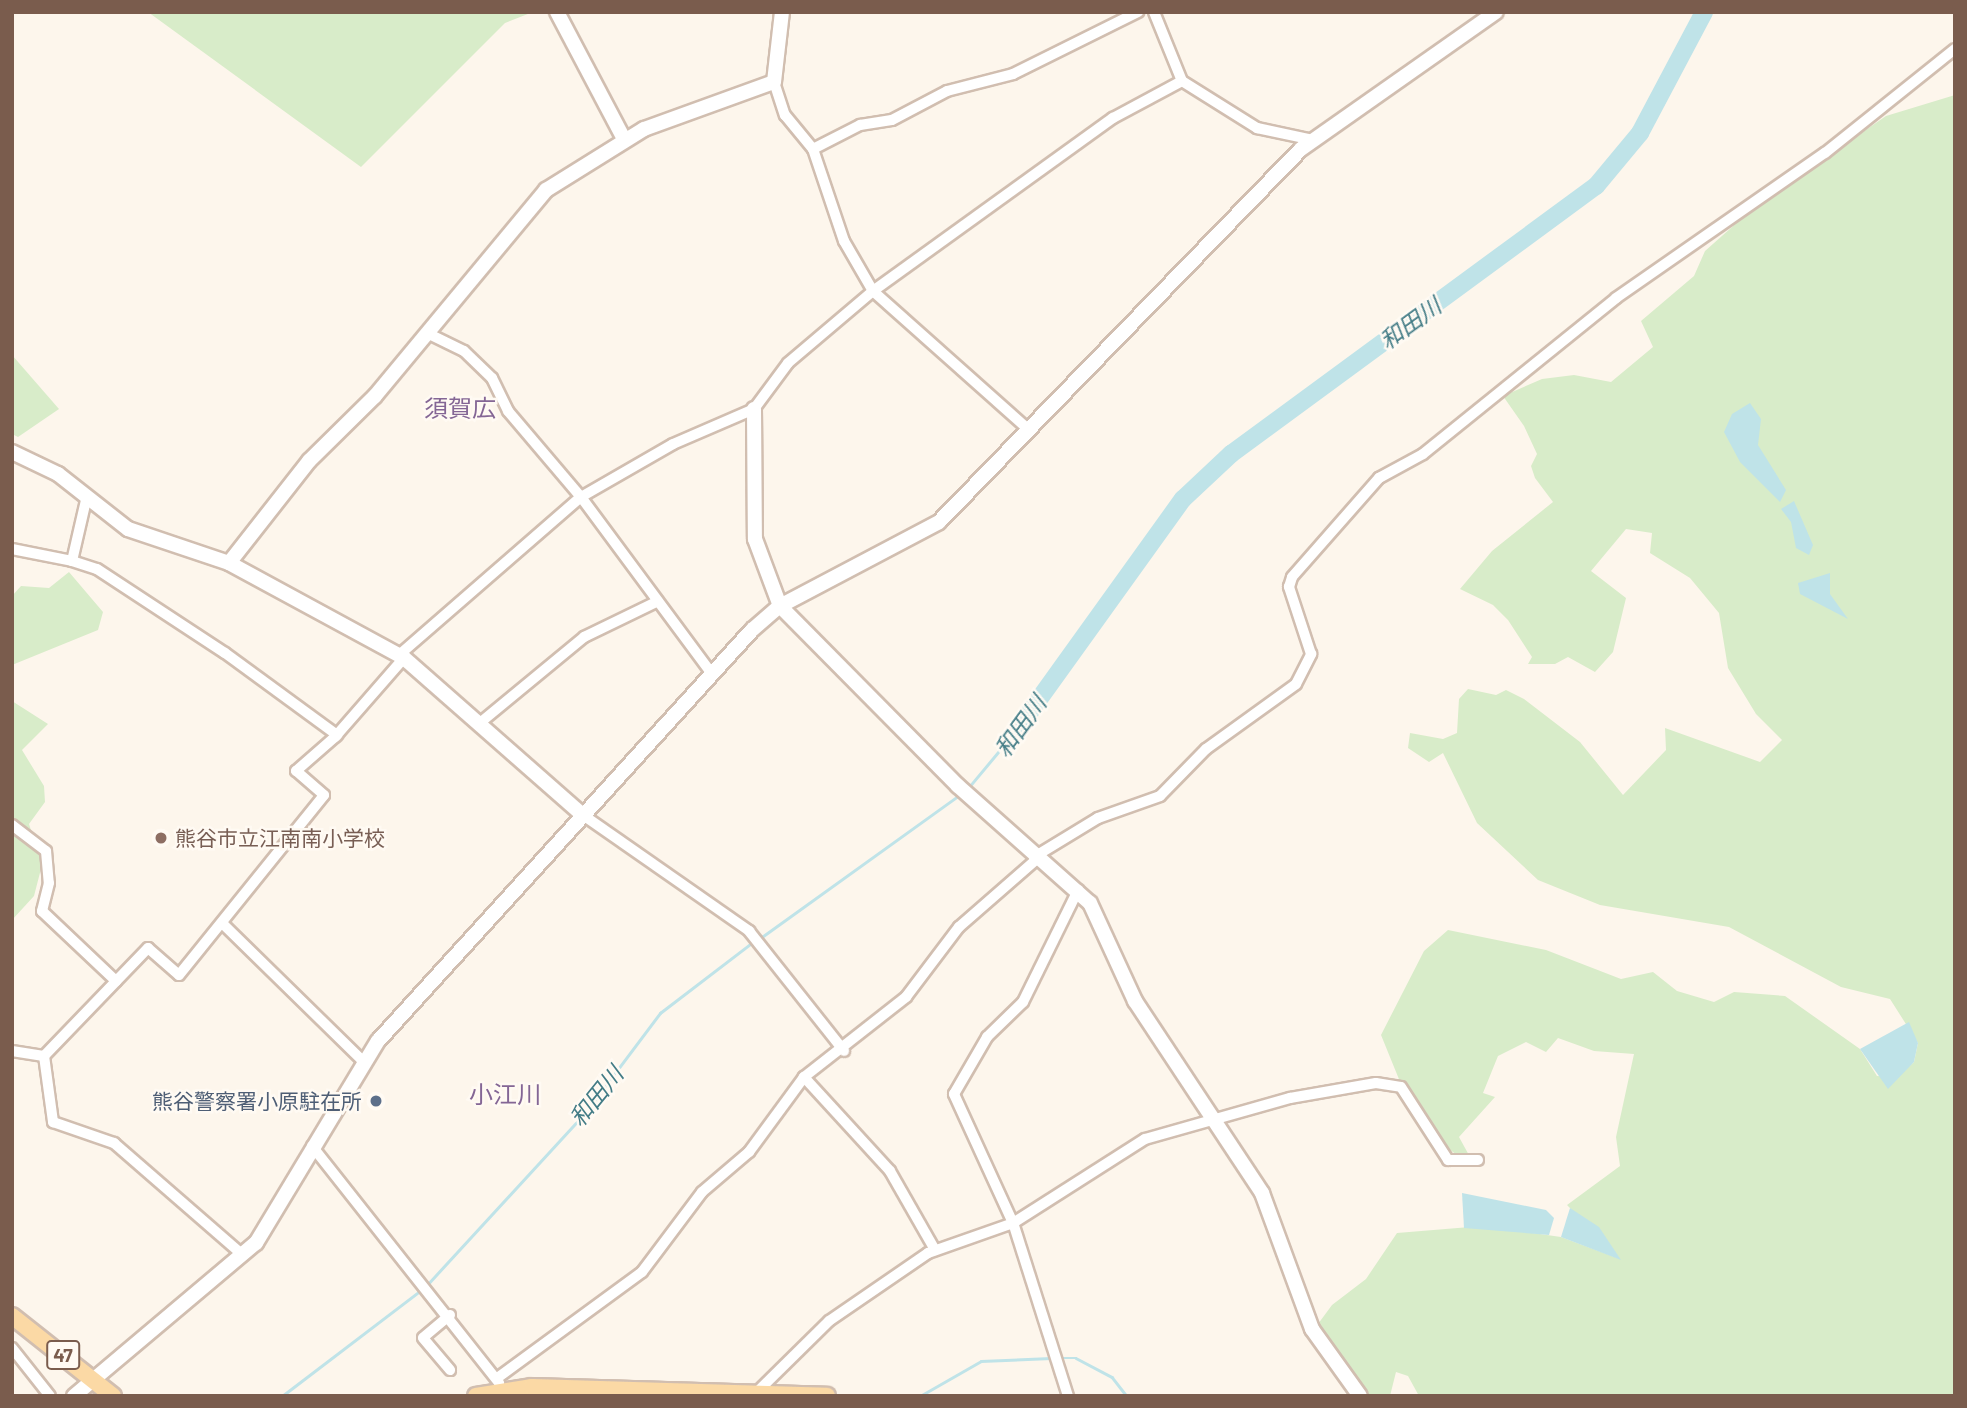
<!DOCTYPE html>
<html>
<head>
<meta charset="utf-8">
<style>
  body { margin:0 }
  #map { position:relative; width:1967px; height:1408px; overflow:hidden; background:#fdf6ec; font-family:Barlow,"Noto Sans JP",sans-serif }
  div>[style] { position:absolute }
  .green>* { inset:0; background:#d8ecc9 }
  .water>* { inset:0; background:#bfe3e8 }
  .stream>* { height:2.5px; margin:-1.25px; padding:0 1.25px; transform-origin:1.25px; border-radius:1.25px; background:#bfe3e8 }
  .river>* { height:18px; margin:-9px; padding:0 9px; transform-origin:9px; border-radius:9px; background:#bfe3e8 }
  .roads { filter:drop-shadow(2px 0 #d1beb0) drop-shadow(-2px 0 #d1beb0) drop-shadow(0 2px #d1beb0) drop-shadow(0 -2px #d1beb0) }
  .street>* { height:10px; margin:-5px; padding:0 5px; transform-origin:5px; border-radius:5px; background:#fff }
  .secondary>* { height:14px; margin:-7px; padding:0 7px; transform-origin:7px; border-radius:7px; background:#fff }
  .primary>* { height:16px; margin:-8px; padding:0 8px; transform-origin:8px; border-radius:8px; background:#fbd9a5 }
  .dots>* { width:19px; height:19px; translate:-50% -50%; box-sizing:border-box; border:4px solid #fffaf3; border-radius:50% }
  span { translate:-50% -50%; white-space:nowrap; text-align:center; line-height:1.15; -webkit-text-stroke:5px #fffaf3; paint-order:stroke }
  .shield-label span { padding:2px 5px; background:#fffaf3; border:2px solid; border-radius:5px; -webkit-text-stroke-width:0 }
  .shield-label { font-size:19px; color:#7a5c4d; font-weight:700 }
  .education-label { font-size:21px; color:#785e54 }
  .left { translate:0 -50%; text-align:left }
  .service-label { font-size:21px; color:#4e5e75 }
  .right { translate:-100% -50%; text-align:right }
  .water-label { font-size:23px; color:#437c86; font-style:italic }
  .quarter-label { font-size:24px; color:#846695 }
  .frame { position:absolute; inset:0; border:14px solid #7a5c4d; pointer-events:none }
</style>
</head>
<body>
<div id="map">
  <div class="green">
    <div style="clip-path:polygon(148px 12px,533px 12px,505px 23px,361px 167px)"></div>
    <div style="clip-path:polygon(1955px 95px,1955px 1396px,1419px 1396px,1408px 1376px,1396px 1372px,1390px 1396px,1362px 1396px,1318px 1324px,1332px 1305px,1366px 1279px,1397px 1233px,1482px 1226px,1561px 1237px,1620px 1259px,1567px 1205px,1620px 1166px,1616px 1137px,1634px 1054px,1594px 1051px,1558px 1038px,1546px 1052px,1526px 1042px,1498px 1056px,1483px 1093px,1495px 1097px,1459px 1137px,1470px 1157px,1461px 1158px,1418px 1126px,1381px 1035px,1424px 951px,1448px 930px,1546px 950px,1621px 979px,1653px 972px,1677px 991px,1714px 1002px,1734px 992px,1785px 996px,1860px 1049px,1877px 1076px,1897px 1077px,1914px 1062px,1918px 1043px,1890px 999px,1841px 987px,1729px 927px,1600px 905px,1538px 880px,1477px 823px,1443px 753px,1429px 762px,1408px 748px,1410px 733px,1443px 739px,1457px 733px,1459px 699px,1468px 689px,1496px 695px,1506px 690px,1524px 699px,1580px 742px,1623px 795px,1666px 750px,1665px 728px,1760px 762px,1782px 740px,1756px 714px,1728px 668px,1719px 613px,1690px 578px,1650px 553px,1652px 533px,1626px 529px,1591px 571px,1626px 598px,1613px 652px,1595px 672px,1568px 657px,1555px 664px,1528px 664px,1532px 657px,1508px 620px,1493px 605px,1460px 589px,1492px 551px,1553px 502px,1535px 478px,1531px 466px,1537px 454px,1524px 426px,1503px 396px,1542px 379px,1574px 375px,1611px 382px,1653px 347px,1641px 321px,1694px 276px,1705px 251px,1758px 204px,1886px 116px)"></div>
    <div style="clip-path:polygon(12px 355px,59px 409px,18px 437px,12px 434px)"></div>
    <div style="clip-path:polygon(69px 572px,103px 612px,98px 630px,12px 665px,12px 596px,21px 586px,49px 588px)"></div>
    <div style="clip-path:polygon(12px 701px,48px 724px,22px 750px,44px 786px,45px 802px,29px 824px,42px 865px,34px 896px,12px 920px)"></div>
  </div>
  <div class="water">
    <div style="clip-path:polygon(1750px 403px,1761px 419px,1758px 445px,1786px 490px,1780px 502px,1740px 462px,1724px 432px,1732px 414px)"></div>
    <div style="clip-path:polygon(1794px 501px,1813px 545px,1809px 555px,1796px 548px,1791px 522px,1781px 509px)"></div>
    <div style="clip-path:polygon(1830px 573px,1830px 594px,1848px 619px,1800px 594px,1798px 583px)"></div>
    <div style="clip-path:polygon(1909px 1022px,1918px 1043px,1914px 1062px,1888px 1089px,1860px 1049px)"></div>
    <div style="clip-path:polygon(1462px 1193px,1546px 1210px,1554px 1218px,1549px 1235px,1464px 1228px)"></div>
    <div style="clip-path:polygon(1570px 1208px,1599px 1227px,1621px 1260px,1561px 1237px)"></div>
  </div>
  <div class="stream">
    <div style="left:969px;top:787px;width:78px;rotate:-50.2deg"></div>
    <div style="left:759px;top:939px;width:249px;rotate:-35.7deg"></div>
    <div style="left:426px;top:1286px;width:235px;rotate:-47.4deg"></div>
    <div style="left:585px;top:1113px;width:125px;rotate:-53.1deg"></div>
    <div style="left:660px;top:1013px;width:117px;rotate:-37.4deg"></div>
    <div style="left:1058px;top:1358px;width:18px"></div>
    <div style="left:1076px;top:1358px;width:41px;rotate:27.8deg"></div>
    <div style="left:1112px;top:1377px;width:24px;rotate:52deg"></div>
    <div style="left:282px;top:1396px;width:175px;rotate:-37.3deg"></div>
    <div style="left:920px;top:1396px;width:70px;rotate:-29.8deg"></div>
    <div style="left:981px;top:1361px;width:70px;rotate:-2.5deg"></div>
  </div>
  <div class="river">
    <div style="left:1019px;top:727px;width:281px;rotate:-54.3deg"></div>
    <div style="left:1183px;top:499px;width:66px;rotate:-43.2deg"></div>
    <div style="left:1231px;top:454px;width:453px;rotate:-36.3deg"></div>
    <div style="left:1596px;top:186px;width:69px;rotate:-50.3deg"></div>
    <div style="left:1640px;top:133px;width:137px;rotate:-62.1deg"></div>
  </div>
  <div class="roads">
    <div class="street">
      <div style="left:1154px;top:12px;width:74px;rotate:67.9deg"></div>
      <div style="left:1182px;top:81px;width:89px;rotate:32.1deg"></div>
      <div style="left:1257px;top:128px;width:57px;rotate:12.1deg"></div>
      <div style="left:774px;top:82px;width:35px;rotate:72deg"></div>
      <div style="left:785px;top:115px;width:44px;rotate:50.5deg"></div>
      <div style="left:813px;top:149px;width:97px;rotate:71.4deg"></div>
      <div style="left:844px;top:241px;width:58px;rotate:59.9deg"></div>
      <div style="left:873px;top:291px;width:210px;rotate:41.7deg"></div>
      <div style="left:813px;top:149px;width:53px;rotate:-27.1deg"></div>
      <div style="left:860px;top:125px;width:32px;rotate:-9deg"></div>
      <div style="left:892px;top:120px;width:62px;rotate:-27.8deg"></div>
      <div style="left:947px;top:91px;width:68px;rotate:-14.4deg"></div>
      <div style="left:1013px;top:74px;width:140px;rotate:-26.4deg"></div>
      <div style="left:427px;top:333px;width:41px;rotate:25.9deg"></div>
      <div style="left:464px;top:351px;width:39px;rotate:44deg"></div>
      <div style="left:492px;top:378px;width:37px;rotate:64deg"></div>
      <div style="left:508px;top:411px;width:113px;rotate:49.7deg"></div>
      <div style="left:581px;top:497px;width:220px;rotate:53.5deg"></div>
      <div style="left:12px;top:549px;width:61px;rotate:11.3deg"></div>
      <div style="left:72px;top:561px;width:67px;rotate:-77deg"></div>
      <div style="left:72px;top:561px;width:26px;rotate:18deg"></div>
      <div style="left:97px;top:569px;width:153px;rotate:33.3deg"></div>
      <div style="left:225px;top:653px;width:139px;rotate:36.2deg"></div>
      <div style="left:399px;top:655px;width:241px;rotate:-41deg"></div>
      <div style="left:581px;top:497px;width:106px;rotate:-29.9deg"></div>
      <div style="left:673px;top:444px;width:88px;rotate:-23.4deg"></div>
      <div style="left:754px;top:409px;width:57px;rotate:-53.5deg"></div>
      <div style="left:788px;top:363px;width:111px;rotate:-40.3deg"></div>
      <div style="left:873px;top:291px;width:296px;rotate:-35.8deg"></div>
      <div style="left:1113px;top:118px;width:78px;rotate:-28.2deg"></div>
      <div style="left:481px;top:722px;width:134px;rotate:-39.5deg"></div>
      <div style="left:584px;top:637px;width:82px;rotate:-25.9deg"></div>
      <div style="left:583px;top:815px;width:203px;rotate:34.9deg"></div>
      <div style="left:749px;top:931px;width:153px;rotate:51.6deg"></div>
      <div style="left:12px;top:825px;width:43px;rotate:37.4deg"></div>
      <div style="left:46px;top:851px;width:32px;rotate:85deg"></div>
      <div style="left:49px;top:883px;width:29px;rotate:104deg"></div>
      <div style="left:42px;top:911px;width:102px;rotate:43.4deg"></div>
      <div style="left:1034px;top:857px;width:75px;rotate:-31.4deg"></div>
      <div style="left:1098px;top:818px;width:66px;rotate:-19.5deg"></div>
      <div style="left:1160px;top:796px;width:66px;rotate:-45.6deg"></div>
      <div style="left:1206px;top:749px;width:111px;rotate:-35.8deg"></div>
      <div style="left:1296px;top:684px;width:34px;rotate:-63deg"></div>
      <div style="left:1311px;top:654px;width:71px;rotate:-108.2deg"></div>
      <div style="left:1289px;top:587px;width:10px;rotate:-73deg"></div>
      <div style="left:1292px;top:577px;width:132px;rotate:-48.7deg"></div>
      <div style="left:1379px;top:478px;width:50px;rotate:-28.6deg"></div>
      <div style="left:1423px;top:454px;width:248px;rotate:-38.9deg"></div>
      <div style="left:1616px;top:298px;width:254px;rotate:-34.8deg"></div>
      <div style="left:1825px;top:153px;width:166px;rotate:-38.7deg"></div>
      <div style="left:224px;top:925px;width:194px;rotate:44.4deg"></div>
      <div style="left:12px;top:1051px;width:32px;rotate:9deg"></div>
      <div style="left:44px;top:1056px;width:150px;rotate:-46.1deg"></div>
      <div style="left:148px;top:948px;width:41px;rotate:41.1deg"></div>
      <div style="left:179px;top:975px;width:231px;rotate:-51.1deg"></div>
      <div style="left:324px;top:795px;width:37px;rotate:-139deg"></div>
      <div style="left:296px;top:771px;width:52px;rotate:-41.1deg"></div>
      <div style="left:335px;top:737px;width:105px;rotate:-48.9deg"></div>
      <div style="left:44px;top:1056px;width:67px;rotate:82.2deg"></div>
      <div style="left:53px;top:1122px;width:65px;rotate:19deg"></div>
      <div style="left:114px;top:1143px;width:171px;rotate:41deg"></div>
      <div style="left:804px;top:1077px;width:127px;rotate:47.5deg"></div>
      <div style="left:890px;top:1171px;width:91px;rotate:60.3deg"></div>
      <div style="left:312px;top:1146px;width:302px;rotate:51.7deg"></div>
      <div style="left:450px;top:1315px;width:35px;rotate:140deg"></div>
      <div style="left:423px;top:1338px;width:42px;rotate:49.8deg"></div>
      <div style="left:12px;top:1348px;width:61px;rotate:51.6deg"></div>
      <div style="left:500px;top:1376px;width:176px;rotate:-36.2deg"></div>
      <div style="left:642px;top:1272px;width:100px;rotate:-53.1deg"></div>
      <div style="left:702px;top:1192px;width:62px;rotate:-40.4deg"></div>
      <div style="left:749px;top:1152px;width:93px;rotate:-53.7deg"></div>
      <div style="left:804px;top:1077px;width:130px;rotate:-38.1deg"></div>
      <div style="left:906px;top:997px;width:88px;rotate:-52.9deg"></div>
      <div style="left:959px;top:927px;width:103px;rotate:-41.1deg"></div>
      <div style="left:754px;top:1395px;width:105px;rotate:-44.6deg"></div>
      <div style="left:829px;top:1321px;width:120px;rotate:-34.5deg"></div>
      <div style="left:928px;top:1253px;width:90px;rotate:-19.4deg"></div>
      <div style="left:1013px;top:1223px;width:156px;rotate:-32.5deg"></div>
      <div style="left:1145px;top:1139px;width:151px;rotate:-15.8deg"></div>
      <div style="left:1290px;top:1098px;width:87px;rotate:-9.9deg"></div>
      <div style="left:1376px;top:1083px;width:25px;rotate:9deg"></div>
      <div style="left:1401px;top:1087px;width:87px;rotate:57.2deg"></div>
      <div style="left:1448px;top:1160px;width:30px"></div>
      <div style="left:1068px;top:1396px;width:182px;rotate:-107.6deg"></div>
      <div style="left:1013px;top:1223px;width:142px;rotate:-114.6deg"></div>
      <div style="left:954px;top:1094px;width:66px;rotate:-59.9deg"></div>
      <div style="left:987px;top:1037px;width:50px;rotate:-44.2deg"></div>
      <div style="left:1023px;top:1002px;width:125px;rotate:-63.8deg"></div>
    </div>
    <div class="secondary">
      <div style="left:557px;top:12px;width:144px;rotate:62.2deg"></div>
      <div style="left:754px;top:409px;width:130px;rotate:89.6deg"></div>
      <div style="left:755px;top:539px;width:72px;rotate:69.5deg"></div>
      <div style="left:780px;top:606px;width:253px;rotate:45.3deg"></div>
      <div style="left:958px;top:786px;width:176px;rotate:41.6deg"></div>
      <div style="left:1090px;top:903px;width:108px;rotate:65.3deg"></div>
      <div style="left:1135px;top:1001px;width:230px;rotate:56.5deg"></div>
      <div style="left:1262px;top:1193px;width:145px;rotate:69.8deg"></div>
      <div style="left:1312px;top:1329px;width:82px;rotate:54.4deg"></div>
      <div style="left:12px;top:452px;width:51px;rotate:25.6deg"></div>
      <div style="left:58px;top:474px;width:89px;rotate:38.2deg"></div>
      <div style="left:128px;top:529px;width:107px;rotate:18.6deg"></div>
      <div style="left:229px;top:563px;width:199px;rotate:28.5deg"></div>
      <div style="left:404px;top:658px;width:238px;rotate:41.3deg"></div>
      <div style="left:229px;top:563px;width:130px;rotate:-51.9deg"></div>
      <div style="left:309px;top:461px;width:93px;rotate:-44.6deg"></div>
      <div style="left:375px;top:396px;width:268px;rotate:-50.3deg"></div>
      <div style="left:546px;top:190px;width:115px;rotate:-31.9deg"></div>
      <div style="left:644px;top:129px;width:138px;rotate:-19.9deg"></div>
      <div style="left:774px;top:82px;width:70px;rotate:-83.5deg"></div>
      <div style="left:74px;top:1396px;width:238px;rotate:-40.1deg"></div>
      <div style="left:256px;top:1243px;width:236px;rotate:-58.9deg"></div>
      <div style="left:378px;top:1041px;width:556px;rotate:-47.7deg"></div>
      <div style="left:752px;top:630px;width:37px;rotate:-41deg"></div>
      <div style="left:780px;top:606px;width:180px;rotate:-27.8deg"></div>
      <div style="left:939px;top:522px;width:520px;rotate:-45.86deg"></div>
      <div style="left:1301px;top:149px;width:238px;rotate:-35.1deg"></div>
    </div>
    <div class="primary">
      <div style="left:12px;top:1316px;width:129px;rotate:38.4deg"></div>
      <div style="left:476px;top:1396px;width:57px;rotate:-9.1deg"></div>
      <div style="left:532px;top:1387px;width:295px;rotate:1.7deg"></div>
    </div>
  </div>
  <div class="dots">
    <div style="left:161px;top:838px;background:#8d6e63"></div>
    <div style="left:376px;top:1101px;background:#5c6f8a"></div>
  </div>
  <div class="shield-label">
    <span style="left:63px;top:1355px">47</span>
  </div>
  <div class="education-label">
    <span class="left" style="left:175px;top:838px">熊谷市立江南南小学校</span>
  </div>
  <div class="service-label">
    <span class="right" style="left:362px;top:1101px">熊谷警察署小原駐在所</span>
  </div>
  <div class="water-label">
    <span style="left:1410px;top:323px;rotate:-36deg">和田川</span>
    <span style="left:1020px;top:726px;rotate:-54deg">和田川</span>
    <span style="left:596px;top:1096px;rotate:-51deg">和田川</span>
  </div>
  <div class="quarter-label">
    <span style="left:460px;top:408px">須賀広</span>
    <span style="left:505px;top:1094px">小江川</span>
  </div>
  <div class="frame"></div>
</div>
</body>
</html>
